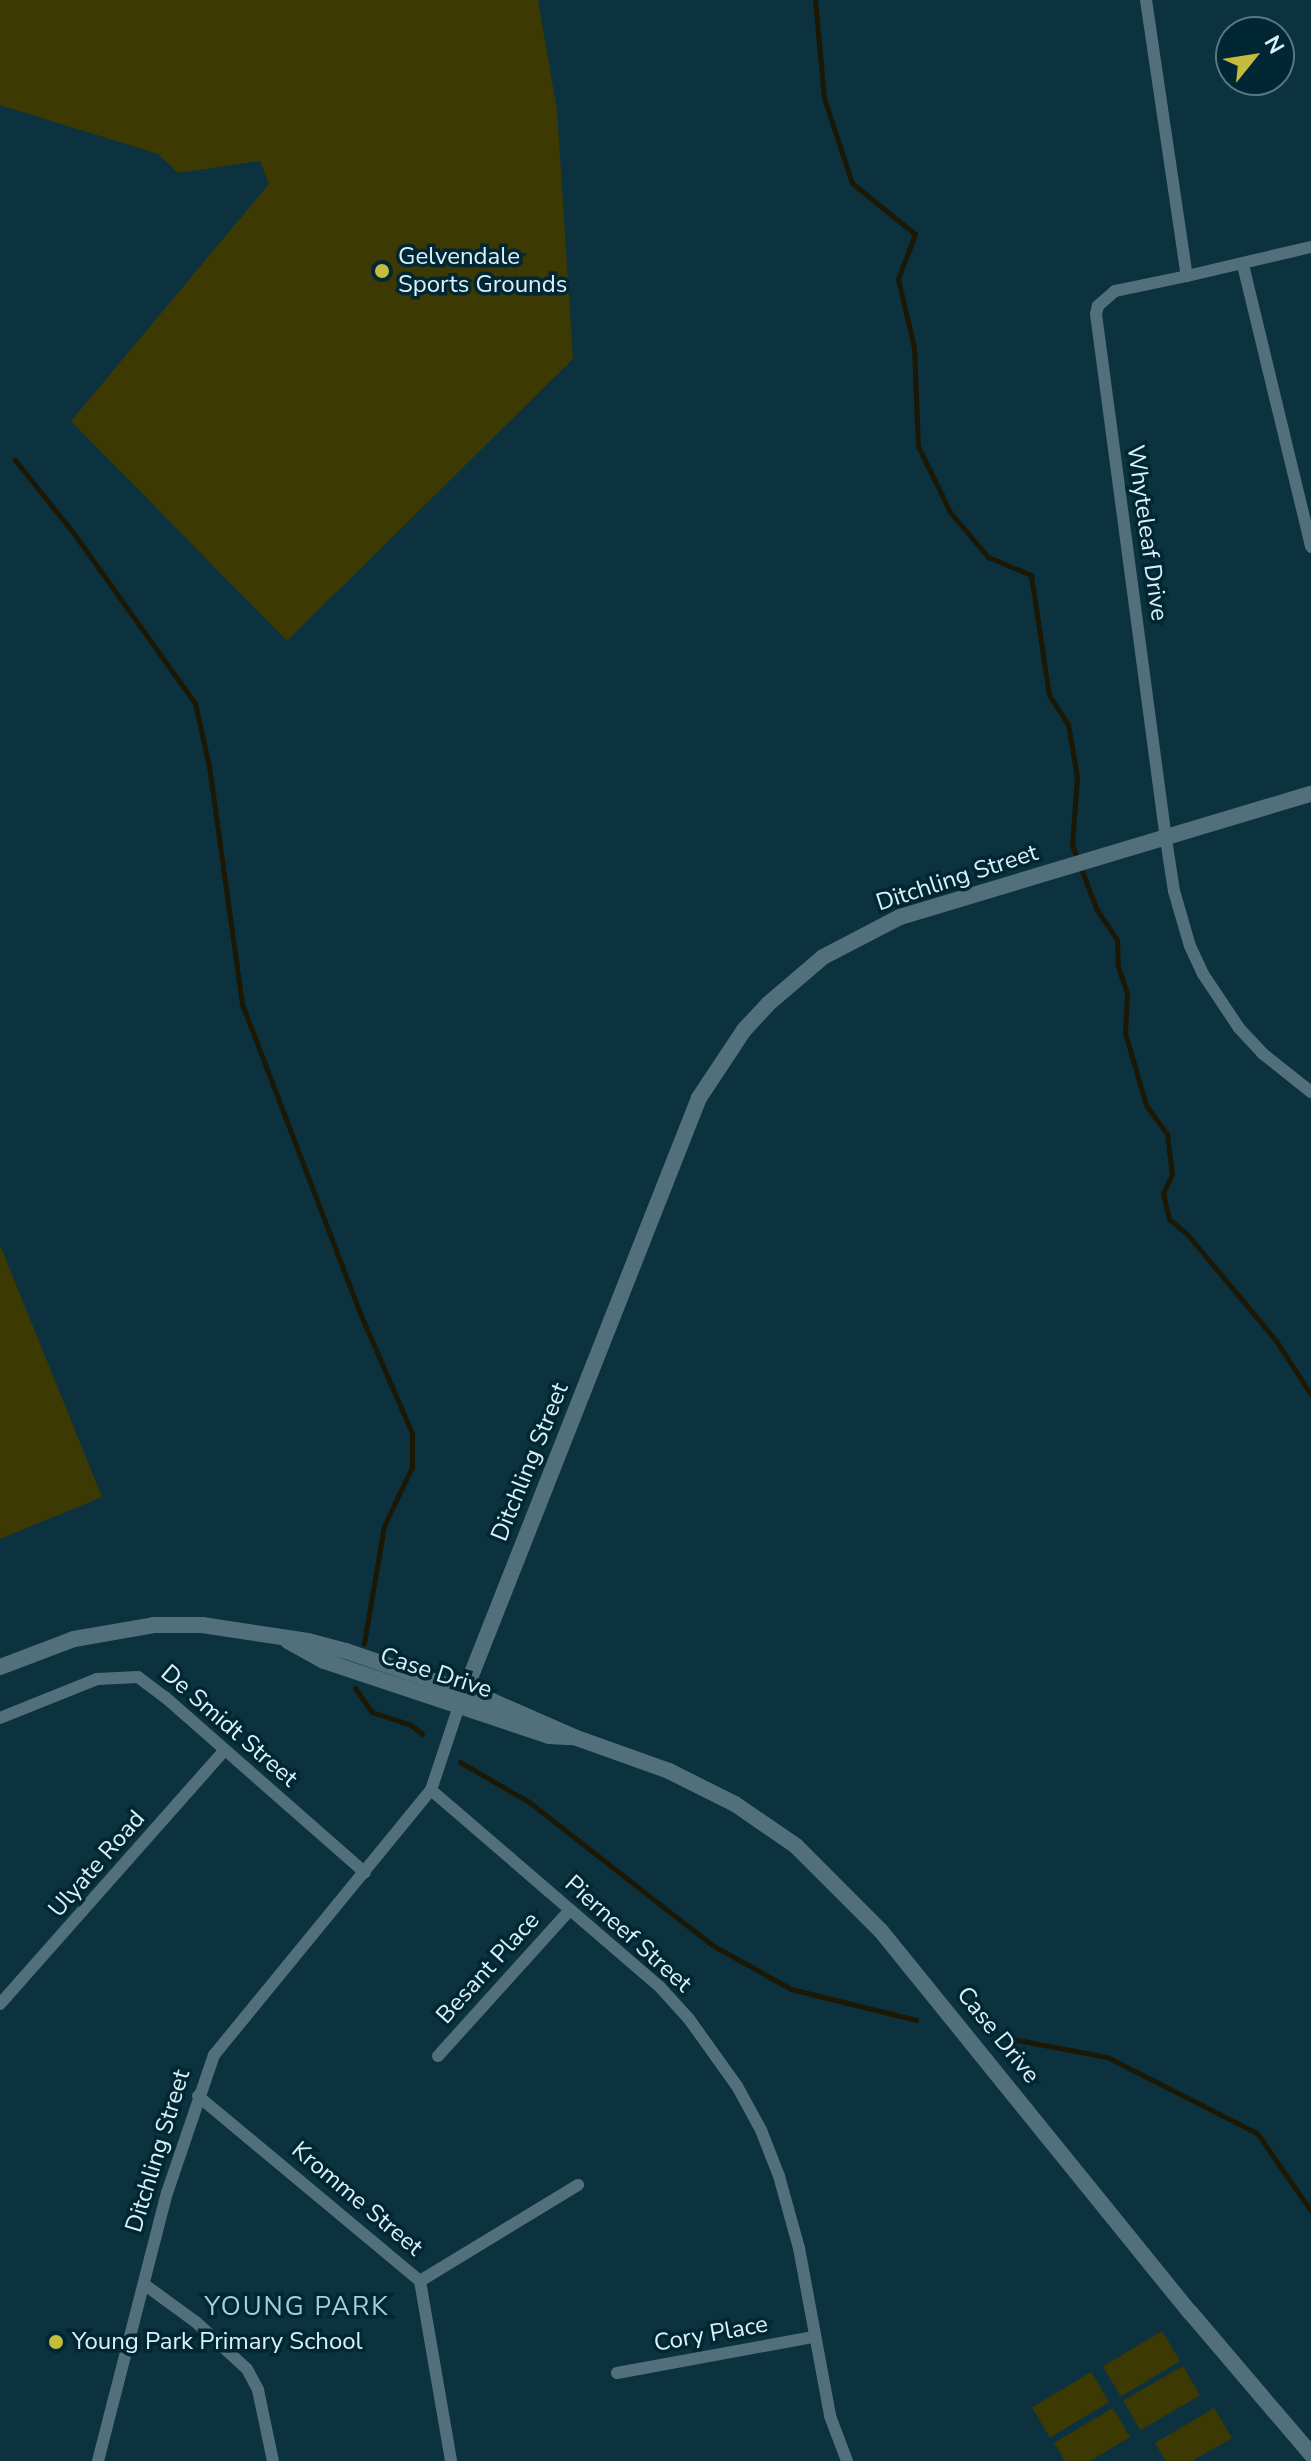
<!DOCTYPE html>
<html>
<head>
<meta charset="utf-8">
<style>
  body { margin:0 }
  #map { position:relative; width:1311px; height:2461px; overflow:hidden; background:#0c323f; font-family:"Nunito Sans",sans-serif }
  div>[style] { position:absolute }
  .green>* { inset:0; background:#3d3902; transform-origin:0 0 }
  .stream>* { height:5px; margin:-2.5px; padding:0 2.5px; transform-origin:2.5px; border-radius:2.5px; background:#1b1905 }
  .minor>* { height:12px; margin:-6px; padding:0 6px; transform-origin:6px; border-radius:6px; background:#52707c }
  .tertiary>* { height:16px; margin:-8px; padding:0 8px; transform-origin:8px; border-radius:8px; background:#52707c }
  .dots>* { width:22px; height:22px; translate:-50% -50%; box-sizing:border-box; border:4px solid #012734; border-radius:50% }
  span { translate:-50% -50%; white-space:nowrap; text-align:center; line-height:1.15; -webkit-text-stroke:7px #012734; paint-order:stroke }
  .poi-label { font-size:24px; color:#dcf0f8 }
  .left { translate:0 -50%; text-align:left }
  .street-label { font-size:24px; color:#dcf0f8 }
  .neighbourhood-label { font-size:26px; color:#a7cedf; letter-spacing:2px }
  .north { position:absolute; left:1215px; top:16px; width:80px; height:80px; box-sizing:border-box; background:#012734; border:2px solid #597782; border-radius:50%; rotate:60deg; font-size:22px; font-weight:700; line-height:32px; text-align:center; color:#dcf0f8 }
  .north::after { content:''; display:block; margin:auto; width:28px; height:36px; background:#c5bc3d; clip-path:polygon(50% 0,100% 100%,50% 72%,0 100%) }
</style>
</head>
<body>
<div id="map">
  <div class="green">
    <div style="clip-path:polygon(0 0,538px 0,557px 110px,573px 359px,287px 641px,71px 421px,269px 184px,260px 161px,178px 173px,158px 154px,0 105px)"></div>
    <div style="clip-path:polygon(0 1245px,102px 1497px,0 1539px)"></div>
    <div style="left:1162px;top:2331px;width:35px;height:69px;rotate:59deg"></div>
    <div style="left:1183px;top:2366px;width:34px;height:69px;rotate:60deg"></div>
    <div style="left:1091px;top:2372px;width:35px;height:69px;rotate:59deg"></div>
    <div style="clip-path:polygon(1113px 2408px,1130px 2437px,1090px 2461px,1065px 2461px,1054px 2443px)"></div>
    <div style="clip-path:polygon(1214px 2408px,1232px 2438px,1192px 2461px,1166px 2461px,1155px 2443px)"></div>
  </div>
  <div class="stream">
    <div style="left:815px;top:0;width:98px;rotate:84.8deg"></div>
    <div style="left:824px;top:98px;width:89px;rotate:71.8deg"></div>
    <div style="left:852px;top:183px;width:81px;rotate:39deg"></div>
    <div style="left:915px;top:234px;width:48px;rotate:110.7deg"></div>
    <div style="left:898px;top:279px;width:70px;rotate:76.8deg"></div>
    <div style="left:914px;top:347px;width:99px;rotate:87.7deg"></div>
    <div style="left:918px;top:446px;width:73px;rotate:64.1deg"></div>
    <div style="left:950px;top:512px;width:59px;rotate:49.8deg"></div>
    <div style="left:988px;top:557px;width:47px;rotate:22.7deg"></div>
    <div style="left:1031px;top:575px;width:121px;rotate:81.5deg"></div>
    <div style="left:1049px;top:695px;width:35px;rotate:57deg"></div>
    <div style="left:1068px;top:724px;width:54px;rotate:80.4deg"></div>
    <div style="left:1077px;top:777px;width:68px;rotate:94.2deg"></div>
    <div style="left:1072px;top:845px;width:70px;rotate:69deg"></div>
    <div style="left:1097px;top:910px;width:36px;rotate:56deg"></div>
    <div style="left:1117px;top:940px;width:26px;rotate:88deg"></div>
    <div style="left:1118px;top:966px;width:29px;rotate:72deg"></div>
    <div style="left:1127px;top:994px;width:39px;rotate:93deg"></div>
    <div style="left:1125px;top:1033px;width:75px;rotate:73.7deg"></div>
    <div style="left:1146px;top:1105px;width:36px;rotate:54deg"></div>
    <div style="left:1167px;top:1134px;width:40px;rotate:82.9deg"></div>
    <div style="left:1172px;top:1174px;width:21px;rotate:115deg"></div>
    <div style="left:1163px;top:1193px;width:27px;rotate:77deg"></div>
    <div style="left:1169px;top:1219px;width:25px;rotate:40deg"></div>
    <div style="left:1188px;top:1235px;width:139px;rotate:50.2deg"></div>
    <div style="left:1277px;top:1342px;width:63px;rotate:57.3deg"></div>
    <div style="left:15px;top:460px;width:96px;rotate:51.3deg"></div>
    <div style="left:75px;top:535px;width:206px;rotate:54.5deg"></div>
    <div style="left:195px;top:703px;width:65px;rotate:77.5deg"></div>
    <div style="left:209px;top:766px;width:240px;rotate:82.1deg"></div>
    <div style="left:242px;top:1004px;width:331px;rotate:69.1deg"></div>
    <div style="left:360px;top:1313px;width:131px;rotate:66.6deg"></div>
    <div style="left:412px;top:1433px;width:34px;rotate:90deg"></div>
    <div style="left:412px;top:1467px;width:65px;rotate:115.4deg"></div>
    <div style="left:384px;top:1526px;width:119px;rotate:99.7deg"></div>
    <div style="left:355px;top:1688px;width:29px;rotate:55deg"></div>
    <div style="left:372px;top:1712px;width:41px;rotate:18.4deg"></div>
    <div style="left:411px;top:1725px;width:14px;rotate:39deg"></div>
    <div style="left:460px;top:1762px;width:80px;rotate:30.1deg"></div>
    <div style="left:529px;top:1802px;width:232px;rotate:38deg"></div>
    <div style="left:712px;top:1945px;width:90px;rotate:29.1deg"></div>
    <div style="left:791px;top:1989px;width:129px;rotate:13.9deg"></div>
    <div style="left:1007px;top:2038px;width:102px;rotate:10.8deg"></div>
    <div style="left:1107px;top:2057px;width:168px;rotate:26.9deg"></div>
    <div style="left:1257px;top:2133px;width:95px;rotate:55.3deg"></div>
  </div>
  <div class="minor">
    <div style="left:1146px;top:0;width:279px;rotate:81.6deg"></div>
    <div style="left:1187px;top:276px;width:74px;rotate:168.2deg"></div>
    <div style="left:1115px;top:291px;width:23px;rotate:139deg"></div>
    <div style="left:1098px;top:306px;width:8px;rotate:104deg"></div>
    <div style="left:1096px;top:314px;width:530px;rotate:82.41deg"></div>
    <div style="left:1166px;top:839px;width:53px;rotate:81.3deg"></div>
    <div style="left:1174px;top:891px;width:57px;rotate:73.8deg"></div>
    <div style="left:1190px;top:946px;width:31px;rotate:65deg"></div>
    <div style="left:1203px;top:974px;width:65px;rotate:56.3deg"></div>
    <div style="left:1239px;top:1028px;width:34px;rotate:47deg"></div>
    <div style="left:1262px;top:1053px;width:63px;rotate:38.5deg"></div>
    <div style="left:1243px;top:265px;width:290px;rotate:76.4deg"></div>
    <div style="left:1187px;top:276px;width:127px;rotate:-13.2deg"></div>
    <div style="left:0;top:1718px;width:105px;rotate:-21.9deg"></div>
    <div style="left:97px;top:1679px;width:41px;rotate:-2.8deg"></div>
    <div style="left:138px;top:1677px;width:34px;rotate:37deg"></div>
    <div style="left:165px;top:1697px;width:266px;rotate:41.3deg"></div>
    <div style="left:431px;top:1790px;width:302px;rotate:40.7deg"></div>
    <div style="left:660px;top:1987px;width:43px;rotate:47.8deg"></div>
    <div style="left:689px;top:2019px;width:82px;rotate:54.4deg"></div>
    <div style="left:737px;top:2086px;width:50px;rotate:61.4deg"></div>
    <div style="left:761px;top:2130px;width:49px;rotate:68.6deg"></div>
    <div style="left:779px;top:2176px;width:75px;rotate:74.5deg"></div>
    <div style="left:799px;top:2248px;width:171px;rotate:79.5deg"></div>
    <div style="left:830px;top:2416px;width:48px;rotate:69.3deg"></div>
    <div style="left:0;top:2004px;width:339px;rotate:-48.5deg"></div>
    <div style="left:438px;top:2056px;width:197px;rotate:-47.9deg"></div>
    <div style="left:198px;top:2096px;width:289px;rotate:39.8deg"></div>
    <div style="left:420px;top:2281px;width:183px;rotate:80.2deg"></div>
    <div style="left:420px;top:2281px;width:185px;rotate:-31.3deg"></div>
    <div style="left:145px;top:2285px;width:63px;rotate:36deg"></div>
    <div style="left:196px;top:2322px;width:69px;rotate:42.7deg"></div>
    <div style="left:247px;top:2369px;width:24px;rotate:62deg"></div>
    <div style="left:258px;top:2390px;width:73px;rotate:78.1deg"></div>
    <div style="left:617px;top:2373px;width:200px;rotate:-10.4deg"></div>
    <div style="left:98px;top:2461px;width:277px;rotate:-75.6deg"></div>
    <div style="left:167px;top:2193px;width:146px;rotate:-71.2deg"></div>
    <div style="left:214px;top:2055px;width:343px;rotate:-50.7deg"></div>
    <div style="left:431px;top:1790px;width:89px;rotate:-71.6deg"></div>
  </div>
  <div class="tertiary">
    <div style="left:288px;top:1641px;width:41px;rotate:29.1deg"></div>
    <div style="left:324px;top:1661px;width:237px;rotate:18.4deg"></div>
    <div style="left:549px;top:1736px;width:22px;rotate:3deg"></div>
    <div style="left:0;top:1667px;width:79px;rotate:-20.7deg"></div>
    <div style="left:74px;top:1639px;width:81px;rotate:-9.9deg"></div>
    <div style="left:154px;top:1625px;width:48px"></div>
    <div style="left:202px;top:1625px;width:107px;rotate:8.6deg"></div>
    <div style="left:308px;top:1641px;width:39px;rotate:15deg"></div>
    <div style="left:346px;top:1651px;width:154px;rotate:18.9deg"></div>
    <div style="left:492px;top:1701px;width:90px;rotate:23.7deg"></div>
    <div style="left:574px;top:1737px;width:101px;rotate:19.7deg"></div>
    <div style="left:669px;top:1771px;width:74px;rotate:26.6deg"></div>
    <div style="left:735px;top:1804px;width:74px;rotate:34.5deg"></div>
    <div style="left:796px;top:1846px;width:120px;rotate:45deg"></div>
    <div style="left:881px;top:1931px;width:491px;rotate:51deg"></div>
    <div style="left:1190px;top:2312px;width:187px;rotate:49.6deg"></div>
    <div style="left:459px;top:1706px;width:654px;rotate:-68.46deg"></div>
    <div style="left:699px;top:1098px;width:82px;rotate:-56.5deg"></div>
    <div style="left:744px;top:1030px;width:35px;rotate:-47deg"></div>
    <div style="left:768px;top:1004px;width:72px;rotate:-40.5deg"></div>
    <div style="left:823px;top:957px;width:87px;rotate:-27.5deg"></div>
    <div style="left:900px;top:917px;width:429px;rotate:-16.7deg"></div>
  </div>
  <div class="dots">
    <div style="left:382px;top:271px;background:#c5bc3d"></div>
    <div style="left:56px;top:2342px;background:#c5bc3d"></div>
  </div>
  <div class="poi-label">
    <span class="left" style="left:398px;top:271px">Gelvendale<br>Sports Grounds</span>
    <span class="left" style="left:72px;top:2342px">Young Park Primary School</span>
  </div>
  <div class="street-label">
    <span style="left:1147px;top:533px;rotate:82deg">Whyteleaf Drive</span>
    <span style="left:957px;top:878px;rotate:-18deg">Ditchling Street</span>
    <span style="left:530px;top:1462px;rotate:-68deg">Ditchling Street</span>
    <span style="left:436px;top:1673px;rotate:18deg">Case Drive</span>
    <span style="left:229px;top:1726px;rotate:41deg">De Smidt Street</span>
    <span style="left:97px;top:1864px;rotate:-49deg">Ulyate Road</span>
    <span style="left:628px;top:1934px;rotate:42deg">Pierneef Street</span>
    <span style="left:488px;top:1968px;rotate:-48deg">Besant Place</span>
    <span style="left:998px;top:2035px;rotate:51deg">Case Drive</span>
    <span style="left:158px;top:2151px;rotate:-73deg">Ditchling Street</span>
    <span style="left:357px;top:2199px;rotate:40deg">Kromme Street</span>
    <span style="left:711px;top:2334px;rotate:-10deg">Cory Place</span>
  </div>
  <div class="neighbourhood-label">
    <span style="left:297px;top:2307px">YOUNG PARK</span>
  </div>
  <div class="north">N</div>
</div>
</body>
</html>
